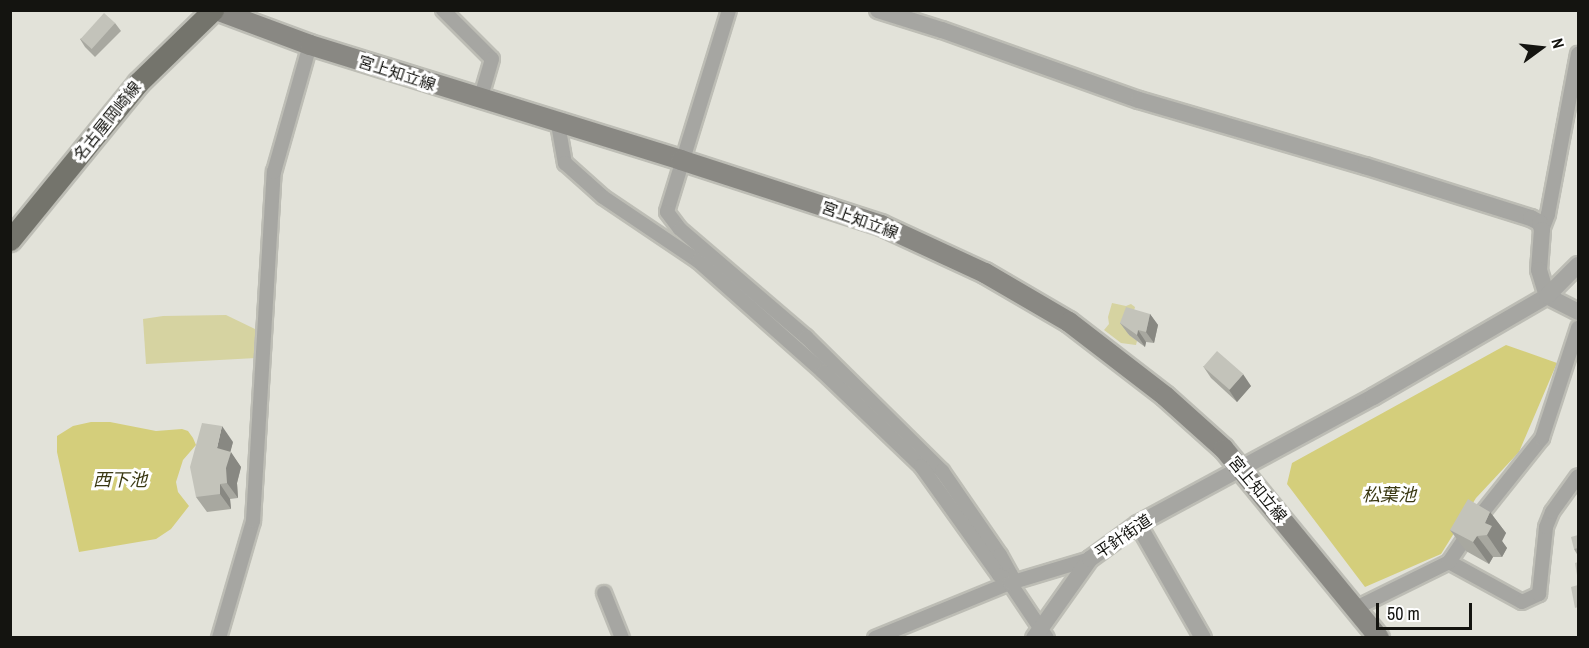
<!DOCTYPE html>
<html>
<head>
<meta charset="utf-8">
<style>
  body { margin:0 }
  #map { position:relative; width:1589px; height:648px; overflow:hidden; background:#e2e2d9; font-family:"Archivo Narrow","Noto Sans JP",sans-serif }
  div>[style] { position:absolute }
  .green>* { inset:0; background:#d6d3a1 }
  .water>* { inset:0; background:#d4ce7b }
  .roads { filter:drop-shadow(2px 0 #bdbdb5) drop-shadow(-2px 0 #bdbdb5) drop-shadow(0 2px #bdbdb5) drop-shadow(0 -2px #bdbdb5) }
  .minor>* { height:14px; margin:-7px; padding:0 7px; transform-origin:7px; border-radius:7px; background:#a6a6a2 }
  .tertiary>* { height:16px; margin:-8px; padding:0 8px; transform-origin:8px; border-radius:8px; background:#a6a6a2 }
  .secondary>* { height:20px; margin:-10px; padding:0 10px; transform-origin:10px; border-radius:10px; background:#898883 }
  .primary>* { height:21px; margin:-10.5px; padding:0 10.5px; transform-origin:10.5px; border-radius:10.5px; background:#74746c }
  .wall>* { inset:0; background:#a8a8a0 }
  .shaded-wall>* { inset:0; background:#888882 }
  .building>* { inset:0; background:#c3c3ba; transform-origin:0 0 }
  span { translate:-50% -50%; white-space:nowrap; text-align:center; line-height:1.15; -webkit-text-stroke:6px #fff; paint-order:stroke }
  .street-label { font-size:16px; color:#141410 }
  .water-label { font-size:18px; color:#3a3813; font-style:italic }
  .frame { position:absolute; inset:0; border:12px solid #141410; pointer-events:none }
  .north { position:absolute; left:1511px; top:18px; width:60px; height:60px; -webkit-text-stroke:4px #fff; paint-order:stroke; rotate:75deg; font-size:16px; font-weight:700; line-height:24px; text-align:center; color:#141410 }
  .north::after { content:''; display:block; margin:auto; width:21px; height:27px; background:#141410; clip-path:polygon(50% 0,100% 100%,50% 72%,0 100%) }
  .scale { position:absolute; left:1376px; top:603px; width:96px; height:27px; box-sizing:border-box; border:3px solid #141410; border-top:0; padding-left:8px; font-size:18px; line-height:21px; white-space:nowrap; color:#141410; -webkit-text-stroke:4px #fff; paint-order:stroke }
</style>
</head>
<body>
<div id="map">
  <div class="green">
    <div style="clip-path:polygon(1112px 303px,1126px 306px,1131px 304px,1135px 307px,1128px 334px,1137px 341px,1136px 345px,1121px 343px,1104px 330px,1109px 324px,1108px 317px)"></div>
    <div style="clip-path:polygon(226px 315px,259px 331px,257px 358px,146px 364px,143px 319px,163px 316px)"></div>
  </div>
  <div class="water">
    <div style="clip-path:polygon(1506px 345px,1557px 363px,1519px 452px,1476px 498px,1441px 554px,1365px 587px,1287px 484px,1292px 463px)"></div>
    <div style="clip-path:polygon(91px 422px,110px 422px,156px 431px,182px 429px,188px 431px,193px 438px,196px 445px,183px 460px,176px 482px,178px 492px,189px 506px,171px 529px,156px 539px,79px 552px,57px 452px,57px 436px,73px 426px)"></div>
  </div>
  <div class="roads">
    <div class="minor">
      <div style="left:443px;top:10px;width:69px;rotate:45deg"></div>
      <div style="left:492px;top:59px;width:43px;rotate:106.3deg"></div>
      <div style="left:729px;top:10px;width:211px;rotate:107.1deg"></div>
      <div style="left:667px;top:212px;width:21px;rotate:53deg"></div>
      <div style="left:680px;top:229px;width:166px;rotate:40.6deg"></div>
      <div style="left:806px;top:337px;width:191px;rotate:44.6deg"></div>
      <div style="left:942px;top:471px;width:102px;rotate:55.4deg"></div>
      <div style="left:1000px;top:555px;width:23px;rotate:61deg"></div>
      <div style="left:1011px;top:575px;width:8px;rotate:97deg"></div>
      <div style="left:1010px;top:583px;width:66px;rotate:56.1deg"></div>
      <div style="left:558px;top:124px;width:40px;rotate:80deg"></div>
      <div style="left:565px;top:163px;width:51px;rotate:41.8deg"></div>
      <div style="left:603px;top:197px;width:115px;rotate:34deg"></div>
      <div style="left:698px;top:261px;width:167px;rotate:41.6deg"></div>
      <div style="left:823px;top:372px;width:136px;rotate:43.8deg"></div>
      <div style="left:921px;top:466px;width:134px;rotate:54.4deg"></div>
      <div style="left:999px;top:575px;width:14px;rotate:36deg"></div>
      <div style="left:1542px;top:230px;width:17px;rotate:-69deg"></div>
      <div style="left:1548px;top:214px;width:163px;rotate:-79.4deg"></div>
      <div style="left:1449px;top:562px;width:83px;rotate:28.7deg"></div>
      <div style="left:1522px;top:602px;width:19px;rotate:-25deg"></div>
      <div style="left:1539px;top:594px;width:67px;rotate:-84deg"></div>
      <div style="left:1546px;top:527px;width:16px;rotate:-68deg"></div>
      <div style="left:1552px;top:512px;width:44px;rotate:-54.2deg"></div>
      <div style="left:604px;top:593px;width:48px;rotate:68.2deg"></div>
      <div style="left:1356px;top:608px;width:104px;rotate:-26.3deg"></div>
      <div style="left:1449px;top:562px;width:60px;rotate:-55.8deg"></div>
      <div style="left:1483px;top:512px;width:95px;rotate:-51.4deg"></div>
      <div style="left:1542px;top:438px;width:116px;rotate:-71.9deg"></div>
      <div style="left:219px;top:638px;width:122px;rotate:-73.8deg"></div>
      <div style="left:253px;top:521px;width:350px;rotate:-86.6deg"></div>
      <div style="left:274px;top:172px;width:132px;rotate:-74.2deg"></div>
      <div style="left:875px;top:638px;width:146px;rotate:-22.2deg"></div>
      <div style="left:1010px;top:583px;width:84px;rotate:-16.7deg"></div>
    </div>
    <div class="tertiary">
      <div style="left:878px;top:10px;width:67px;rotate:17.4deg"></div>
      <div style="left:942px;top:30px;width:209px;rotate:19.6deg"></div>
      <div style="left:1139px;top:100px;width:235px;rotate:16.3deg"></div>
      <div style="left:1365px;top:166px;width:174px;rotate:17.4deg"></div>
      <div style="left:1531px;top:218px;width:10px;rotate:29deg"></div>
      <div style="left:1540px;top:223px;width:7px;rotate:74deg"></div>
      <div style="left:1542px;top:230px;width:40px;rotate:94.3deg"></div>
      <div style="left:1539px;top:270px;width:27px;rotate:73deg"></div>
      <div style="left:1547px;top:296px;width:35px;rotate:27deg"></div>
      <div style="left:1138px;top:524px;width:131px;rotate:60.3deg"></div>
      <div style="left:1034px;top:638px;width:97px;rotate:-54.7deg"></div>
      <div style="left:1090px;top:559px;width:59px;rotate:-36.1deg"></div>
      <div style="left:1138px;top:524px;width:267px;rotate:-28.4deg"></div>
      <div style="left:1373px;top:397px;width:201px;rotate:-30.1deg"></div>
      <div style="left:1547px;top:296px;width:44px;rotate:-45deg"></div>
    </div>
    <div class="secondary">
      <div style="left:216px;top:10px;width:100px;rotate:20.4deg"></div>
      <div style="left:310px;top:45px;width:388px;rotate:17.2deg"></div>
      <div style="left:681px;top:160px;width:210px;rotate:18deg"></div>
      <div style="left:881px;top:225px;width:115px;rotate:24.8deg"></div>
      <div style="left:985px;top:273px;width:97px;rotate:30.3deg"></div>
      <div style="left:1069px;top:322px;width:121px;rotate:37.6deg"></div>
      <div style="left:1165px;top:396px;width:79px;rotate:41.9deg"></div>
      <div style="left:1224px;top:449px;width:244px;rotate:50.6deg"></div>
    </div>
    <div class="primary">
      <div style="left:10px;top:240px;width:203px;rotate:-50.8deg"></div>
      <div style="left:138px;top:83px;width:105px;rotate:-44.2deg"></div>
    </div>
  </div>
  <div class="wall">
    <div style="clip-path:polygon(115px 23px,121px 31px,95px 57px,85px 47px,80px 39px)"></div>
    <div style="clip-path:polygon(1150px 314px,1158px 325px,1154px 343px,1146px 342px,1145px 347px,1129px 335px,1120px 323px)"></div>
    <div style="clip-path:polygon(1203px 366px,1251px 386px,1237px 402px,1211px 378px)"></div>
    <div style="clip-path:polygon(233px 442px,230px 452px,241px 467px,237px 483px,238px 498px,230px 499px,231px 509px,207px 512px,196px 497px)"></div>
    <div style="clip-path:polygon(1490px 512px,1506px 533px,1502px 541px,1507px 548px,1502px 557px,1493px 557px,1489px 564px,1466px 551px,1450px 530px)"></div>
    <div style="clip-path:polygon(1578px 535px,1578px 556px,1574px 549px)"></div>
  </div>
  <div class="shaded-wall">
    <div style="clip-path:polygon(1150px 314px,1158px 325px,1154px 343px,1146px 332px)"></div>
    <div style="clip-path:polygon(1138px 330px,1146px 342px,1145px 347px,1137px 335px)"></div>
    <div style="clip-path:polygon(1243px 374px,1251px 386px,1237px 402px,1229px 390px)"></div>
    <div style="clip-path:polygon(222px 426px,233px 442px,228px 461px,231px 452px,241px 467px,237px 483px,238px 498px,227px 483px,217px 448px)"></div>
    <div style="clip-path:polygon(220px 484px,230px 499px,231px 509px,220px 494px)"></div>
    <div style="clip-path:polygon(1490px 512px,1506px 533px,1502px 541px,1507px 548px,1502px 557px,1487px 535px,1485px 523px)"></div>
    <div style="clip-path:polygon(1477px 536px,1493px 557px,1489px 564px,1473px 542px)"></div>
  </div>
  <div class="building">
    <div style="left:104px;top:13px;width:15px;height:35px;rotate:42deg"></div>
    <div style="clip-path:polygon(1126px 307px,1150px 314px,1146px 332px,1138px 330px,1137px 335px,1120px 323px)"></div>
    <div style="left:1217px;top:351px;width:35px;height:21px;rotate:41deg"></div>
    <div style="clip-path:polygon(202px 423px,222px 426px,217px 448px,231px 452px,226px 468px,227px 483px,220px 484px,220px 494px,196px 497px,190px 467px)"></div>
    <div style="clip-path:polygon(1468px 499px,1490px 512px,1485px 523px,1492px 526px,1487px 535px,1477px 536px,1473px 542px,1450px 530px)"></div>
    <div style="clip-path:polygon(1578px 535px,1578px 548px,1574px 549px,1571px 537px)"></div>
    <div style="clip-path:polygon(1578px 562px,1578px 581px,1575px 563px)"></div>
    <div style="clip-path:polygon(1578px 585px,1578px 607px,1575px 608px,1571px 587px)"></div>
  </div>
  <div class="street-label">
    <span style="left:397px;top:73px;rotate:18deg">宮上知立線</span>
    <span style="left:107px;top:121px;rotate:-51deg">名古屋岡崎線</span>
    <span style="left:860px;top:220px;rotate:20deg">宮上知立線</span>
    <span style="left:1258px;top:489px;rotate:50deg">宮上知立線</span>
    <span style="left:1123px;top:536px;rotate:-34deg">平針街道</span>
  </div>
  <div class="water-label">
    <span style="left:120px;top:480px">西下池</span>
    <span style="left:1389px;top:495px">松葉池</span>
  </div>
  <div class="frame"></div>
  <div class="north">N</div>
  <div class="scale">50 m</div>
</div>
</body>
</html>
